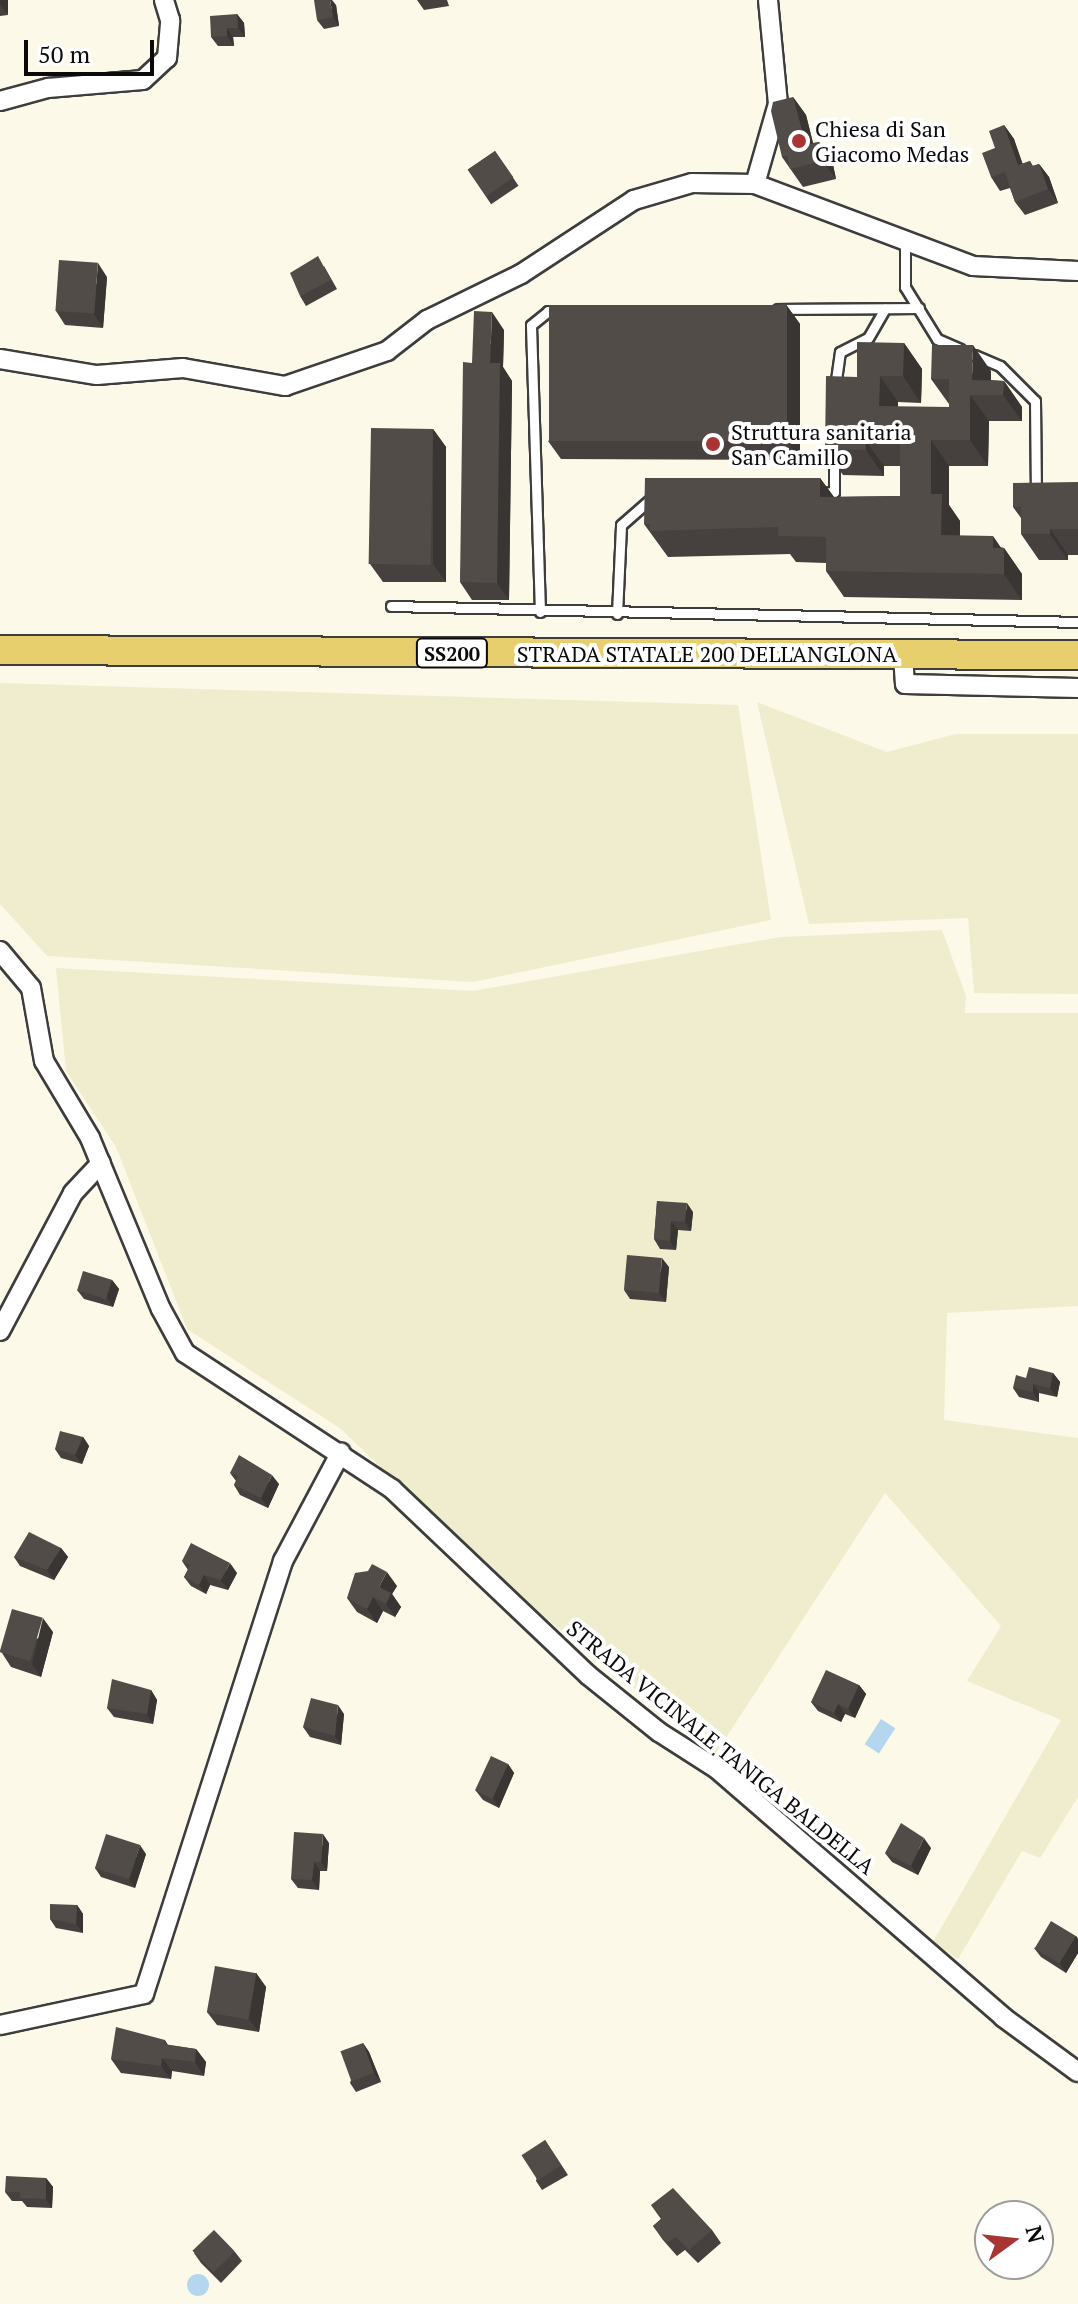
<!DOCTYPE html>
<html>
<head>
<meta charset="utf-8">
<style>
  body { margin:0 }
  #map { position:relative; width:1078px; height:2304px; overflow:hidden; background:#fcf9e9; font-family:"PT Serif",serif }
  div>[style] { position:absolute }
  .farmland>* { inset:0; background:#efedcd }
  .water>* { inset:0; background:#b4d6ee; transform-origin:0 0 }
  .round { border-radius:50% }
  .roads { filter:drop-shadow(2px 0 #3d3d3d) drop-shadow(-2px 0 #3d3d3d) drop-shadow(0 2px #3d3d3d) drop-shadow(0 -2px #3d3d3d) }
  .lane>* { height:9px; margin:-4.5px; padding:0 4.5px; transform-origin:4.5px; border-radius:4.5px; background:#fff }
  .street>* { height:18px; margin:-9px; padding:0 9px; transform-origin:9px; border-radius:9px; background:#fff }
  .primary>* { height:28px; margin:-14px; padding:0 14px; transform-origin:14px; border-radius:14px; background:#e8cf6e }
  .wall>* { inset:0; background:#46413e; transform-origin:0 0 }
  .shaded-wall>* { inset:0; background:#393532 }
  .building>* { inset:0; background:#514c48; transform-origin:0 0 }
  .dots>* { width:22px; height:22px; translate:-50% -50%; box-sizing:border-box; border:4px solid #fff; border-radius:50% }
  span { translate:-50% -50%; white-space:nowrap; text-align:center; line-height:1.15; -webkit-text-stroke:8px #fff; paint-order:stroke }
  .shield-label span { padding:2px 6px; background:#fff; border:2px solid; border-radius:6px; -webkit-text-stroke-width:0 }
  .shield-label { font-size:20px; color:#0a0a0a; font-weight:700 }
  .poi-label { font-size:22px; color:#0a0a0a }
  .left { translate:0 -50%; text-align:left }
  .street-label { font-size:22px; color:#0a0a0a }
  .north { position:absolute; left:974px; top:2200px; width:80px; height:80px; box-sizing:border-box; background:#fff; border:2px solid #9d9d9d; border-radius:50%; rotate:75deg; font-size:22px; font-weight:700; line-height:32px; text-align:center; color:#0a0a0a }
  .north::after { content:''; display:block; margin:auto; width:28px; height:36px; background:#a83434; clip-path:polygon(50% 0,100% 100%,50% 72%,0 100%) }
  .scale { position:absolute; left:24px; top:40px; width:130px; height:36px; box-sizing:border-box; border:4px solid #0a0a0a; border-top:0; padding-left:10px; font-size:24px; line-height:28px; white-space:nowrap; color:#0a0a0a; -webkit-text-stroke:6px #fff; paint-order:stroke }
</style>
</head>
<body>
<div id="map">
  <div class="farmland">
    <div style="clip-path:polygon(0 683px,738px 705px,771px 920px,473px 982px,47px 956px,0 904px)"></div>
    <div style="clip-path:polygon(757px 702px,887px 752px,956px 734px,1078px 734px,1078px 994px,974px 993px,968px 918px,809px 924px)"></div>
    <div style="clip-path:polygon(942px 930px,966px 996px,965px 1013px,1078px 1013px,1078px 1306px,947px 1313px,944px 1420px,1078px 1438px,1078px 1797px,1040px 1858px,1022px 1851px,958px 1959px,933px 1942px,1061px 1720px,967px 1681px,1001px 1626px,885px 1493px,716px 1753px,496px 1579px,341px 1429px,187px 1329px,116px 1147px,66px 1071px,56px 968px,473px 991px,780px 937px)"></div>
  </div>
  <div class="water">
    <div style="left:881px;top:1719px;width:17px;height:30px;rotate:33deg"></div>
    <div class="round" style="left:187px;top:2274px;width:22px;height:22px"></div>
  </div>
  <div class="roads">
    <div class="lane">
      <div style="left:905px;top:240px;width:47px;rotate:90deg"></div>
      <div style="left:905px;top:287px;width:61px;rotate:58.4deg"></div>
      <div style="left:937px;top:339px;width:25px;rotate:23deg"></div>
      <div style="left:778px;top:309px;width:141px;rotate:-0.4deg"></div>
      <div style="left:974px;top:355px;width:28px;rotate:23deg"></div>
      <div style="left:1000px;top:366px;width:49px;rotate:45deg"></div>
      <div style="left:1035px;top:401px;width:91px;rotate:89.4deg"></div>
      <div style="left:835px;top:387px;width:35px;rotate:-82deg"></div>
      <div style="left:840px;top:352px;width:31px;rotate:-27deg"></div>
      <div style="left:868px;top:338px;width:34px;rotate:-60deg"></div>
      <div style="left:819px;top:493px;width:15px;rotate:-4deg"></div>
      <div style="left:834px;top:492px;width:38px;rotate:-90deg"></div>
      <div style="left:391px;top:606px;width:687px;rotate:1.33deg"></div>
      <div style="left:540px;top:612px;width:287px;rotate:-91.8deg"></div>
      <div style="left:531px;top:325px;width:22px;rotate:-39deg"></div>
      <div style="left:548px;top:311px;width:11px"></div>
      <div style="left:617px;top:614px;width:89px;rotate:-87.4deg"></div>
      <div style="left:621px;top:525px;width:43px;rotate:-41.2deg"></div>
    </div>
    <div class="street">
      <div style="left:0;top:101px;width:50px;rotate:-15.2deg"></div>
      <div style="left:48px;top:88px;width:95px;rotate:-4.8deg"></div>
      <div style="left:143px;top:80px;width:33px;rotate:-43deg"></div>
      <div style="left:167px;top:58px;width:38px;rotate:-85deg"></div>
      <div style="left:170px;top:20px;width:21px;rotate:-107deg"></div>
      <div style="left:755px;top:184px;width:83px;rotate:-74deg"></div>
      <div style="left:778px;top:104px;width:104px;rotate:-95.5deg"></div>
      <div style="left:0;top:359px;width:98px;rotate:9.4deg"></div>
      <div style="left:97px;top:375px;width:86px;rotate:-4.7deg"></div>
      <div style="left:183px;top:368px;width:104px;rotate:10deg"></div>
      <div style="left:285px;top:386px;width:108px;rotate:-18.9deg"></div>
      <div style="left:387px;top:351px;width:51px;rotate:-37.8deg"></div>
      <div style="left:427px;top:320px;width:105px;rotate:-26.1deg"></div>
      <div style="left:521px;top:274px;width:135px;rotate:-33.2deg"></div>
      <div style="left:634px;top:200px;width:60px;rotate:-16.3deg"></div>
      <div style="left:692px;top:183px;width:63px;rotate:0.9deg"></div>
      <div style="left:755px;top:184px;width:233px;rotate:20.6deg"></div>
      <div style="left:973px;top:266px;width:105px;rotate:2.7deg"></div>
      <div style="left:903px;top:656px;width:28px;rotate:86deg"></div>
      <div style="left:905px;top:684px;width:173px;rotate:1.3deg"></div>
      <div style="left:0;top:951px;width:48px;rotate:50deg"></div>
      <div style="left:31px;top:988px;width:74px;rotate:79.9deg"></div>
      <div style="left:44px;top:1061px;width:90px;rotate:59.1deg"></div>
      <div style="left:90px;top:1138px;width:185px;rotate:67.5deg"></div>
      <div style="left:161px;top:1309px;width:50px;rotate:61.4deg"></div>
      <div style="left:185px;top:1353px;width:248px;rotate:33.3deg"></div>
      <div style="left:392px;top:1489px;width:270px;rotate:43.5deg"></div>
      <div style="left:588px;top:1675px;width:91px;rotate:38.8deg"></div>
      <div style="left:659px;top:1732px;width:69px;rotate:32.5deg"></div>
      <div style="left:717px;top:1769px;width:379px;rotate:40.9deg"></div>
      <div style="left:1003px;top:2017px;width:93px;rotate:36.3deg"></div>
      <div style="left:0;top:1331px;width:156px;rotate:-62.1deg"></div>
      <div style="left:73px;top:1193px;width:41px;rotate:-47deg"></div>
      <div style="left:0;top:2025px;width:147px;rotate:-12.1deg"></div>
      <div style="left:144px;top:1994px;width:455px;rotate:-72.2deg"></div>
      <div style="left:283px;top:1561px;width:123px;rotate:-62deg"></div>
    </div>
    <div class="primary">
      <div style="left:0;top:650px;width:1078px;rotate:0.27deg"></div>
    </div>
  </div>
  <div class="wall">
    <div style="clip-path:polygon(0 0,8px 15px,0 16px)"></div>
    <div style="clip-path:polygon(417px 0,447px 0,449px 6px,424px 10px)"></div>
    <div style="clip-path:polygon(336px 5px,339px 26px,324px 29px,317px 20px)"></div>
    <div style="clip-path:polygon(237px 14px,244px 23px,245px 37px,233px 37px,234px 46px,218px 46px,211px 37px)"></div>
    <div style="clip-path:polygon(793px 97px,806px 115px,813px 143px,819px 142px,832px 160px,836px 179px,803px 187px,782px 157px)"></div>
    <div style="clip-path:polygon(1004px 125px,1014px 139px,1022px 164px,1030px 161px,1033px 166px,1039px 164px,1049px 177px,1058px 203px,1025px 215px,1015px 202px,1010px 188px,1000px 191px,991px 177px,995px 148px)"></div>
    <div style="left:495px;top:151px;width:42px;height:33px;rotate:56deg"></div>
    <div style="clip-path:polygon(324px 266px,337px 289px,306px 306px,300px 296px)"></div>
    <div style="clip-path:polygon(107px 277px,103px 328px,65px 325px,56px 311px)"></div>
    <div style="clip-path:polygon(787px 306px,800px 324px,800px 460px,561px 459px,548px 441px)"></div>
    <div style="clip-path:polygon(504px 330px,503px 367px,512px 381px,509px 600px,472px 600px,460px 582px,472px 363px)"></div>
    <div style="clip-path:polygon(904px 343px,922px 369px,921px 403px,898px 402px,898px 407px,949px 407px,949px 404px,931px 379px,991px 371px,991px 380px,1004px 381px,1022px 407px,1022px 421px,989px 421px,988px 466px,949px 466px,949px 505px,960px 521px,960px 536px,1004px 548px,1022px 574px,1022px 600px,844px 597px,826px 571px,826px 563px,796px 562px,790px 554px,668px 557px,644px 524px,820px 478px,834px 497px,900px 496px,900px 466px,884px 466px,884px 476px,843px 475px,825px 449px,857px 377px)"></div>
    <div style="clip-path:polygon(433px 429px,446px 447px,446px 582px,383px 582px,370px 564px)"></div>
    <div style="clip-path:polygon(1078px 482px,1078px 555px,1068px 555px,1068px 560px,1039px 560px,1021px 534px,1021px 518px,1013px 507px)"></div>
    <div style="clip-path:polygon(657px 1201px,693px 1212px,691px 1231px,678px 1230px,676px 1250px,660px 1249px,654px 1239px)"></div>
    <div style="clip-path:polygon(669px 1267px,666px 1302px,630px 1299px,624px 1290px)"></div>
    <div style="clip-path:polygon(112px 1280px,119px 1289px,113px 1307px,84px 1299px,77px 1290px)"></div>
    <div style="clip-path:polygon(1053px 1373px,1060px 1382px,1057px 1397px,1039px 1393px,1039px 1402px,1019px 1397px,1013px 1388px,1026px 1378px)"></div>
    <div style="clip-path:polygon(83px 1437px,89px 1446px,82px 1464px,61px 1458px,55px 1449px)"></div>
    <div style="clip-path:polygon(230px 1473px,279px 1484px,268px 1508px,240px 1495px,234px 1485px,236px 1481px)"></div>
    <div style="clip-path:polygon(61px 1548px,68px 1557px,54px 1580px,20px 1566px,14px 1557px)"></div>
    <div style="clip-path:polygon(182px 1561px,237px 1573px,228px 1590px,210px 1585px,206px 1594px,191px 1586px,184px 1577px,188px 1570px)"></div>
    <div style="clip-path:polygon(397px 1586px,392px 1594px,401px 1607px,395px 1617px,383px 1611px,377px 1623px,357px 1612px,347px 1598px)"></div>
    <div style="clip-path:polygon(53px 1632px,41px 1677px,11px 1667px,2px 1653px)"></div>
    <div style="clip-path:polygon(859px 1685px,866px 1694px,855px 1718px,845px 1714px,841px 1722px,818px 1711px,811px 1702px)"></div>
    <div style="clip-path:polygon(151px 1690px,157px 1700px,153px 1724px,114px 1717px,107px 1708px)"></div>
    <div style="clip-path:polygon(344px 1714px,341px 1745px,310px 1737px,303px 1727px)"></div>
    <div style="clip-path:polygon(508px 1764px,514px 1773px,499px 1808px,483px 1800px,476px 1791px)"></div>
    <div style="clip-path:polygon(329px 1843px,327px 1871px,320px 1871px,319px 1890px,298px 1888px,291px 1879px)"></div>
    <div style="clip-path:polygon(931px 1848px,918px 1875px,892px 1862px,885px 1853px)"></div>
    <div style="clip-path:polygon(146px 1854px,135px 1888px,101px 1877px,95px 1868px)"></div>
    <div style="clip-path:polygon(77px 1905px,83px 1914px,83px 1933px,56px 1928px,50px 1919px)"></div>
    <div style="clip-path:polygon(1076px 1936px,1078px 1939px,1078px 1953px,1066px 1973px,1041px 1957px,1034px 1948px)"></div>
    <div style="clip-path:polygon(256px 1973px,266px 1987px,259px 2032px,217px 2025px,207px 2012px)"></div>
    <div style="clip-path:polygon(165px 2040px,168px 2045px,196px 2049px,206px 2062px,204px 2076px,172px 2071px,171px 2079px,121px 2073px,111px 2059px)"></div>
    <div style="clip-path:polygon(363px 2043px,369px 2052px,381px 2082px,356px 2092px,350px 2083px)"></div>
    <div style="clip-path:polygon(545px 2140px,568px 2175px,542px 2190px,536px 2181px)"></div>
    <div style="clip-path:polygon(46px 2178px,53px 2187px,52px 2208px,27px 2207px,22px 2201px,12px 2201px,5px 2192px)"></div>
    <div style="clip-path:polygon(651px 2205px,712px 2230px,721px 2243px,698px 2263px,685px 2250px,677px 2256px,663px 2240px,653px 2226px,661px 2219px)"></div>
    <div style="clip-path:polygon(235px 2252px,242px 2261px,221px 2283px,201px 2263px,194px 2253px)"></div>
  </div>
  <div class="shaded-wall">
    <div style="clip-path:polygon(0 0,8px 0,8px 15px,0 4px)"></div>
    <div style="clip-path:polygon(330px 0,332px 0,336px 5px,339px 26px,333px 17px)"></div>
    <div style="clip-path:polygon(237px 14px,244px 23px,245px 37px,238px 28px)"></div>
    <div style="clip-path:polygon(227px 28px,233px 37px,234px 46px,227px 36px)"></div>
    <div style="clip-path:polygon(793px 97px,806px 115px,818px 163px,806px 145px)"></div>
    <div style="clip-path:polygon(1004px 125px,1014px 139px,1028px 179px,1018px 165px)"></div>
    <div style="clip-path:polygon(819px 142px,832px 160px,836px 179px,823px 161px)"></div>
    <div style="clip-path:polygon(1039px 164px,1049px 177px,1058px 203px,1048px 189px)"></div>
    <div style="clip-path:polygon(98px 263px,107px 277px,103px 328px,94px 314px)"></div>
    <div style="clip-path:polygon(787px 306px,800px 324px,800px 460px,787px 442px)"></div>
    <div style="clip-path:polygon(492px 312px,504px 330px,503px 367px,512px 381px,509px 600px,497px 583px,490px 363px)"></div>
    <div style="clip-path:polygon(904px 343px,922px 369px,921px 403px,903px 376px)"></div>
    <div style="clip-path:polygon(973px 345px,991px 371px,991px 395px,972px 380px)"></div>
    <div style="clip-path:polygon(880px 376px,898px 402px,898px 432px,879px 406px)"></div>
    <div style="clip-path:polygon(1004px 381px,1022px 407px,1022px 421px,1003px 395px)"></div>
    <div style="clip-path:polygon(970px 395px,989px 421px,988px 466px,970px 440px)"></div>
    <div style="clip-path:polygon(433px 429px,446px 447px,446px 582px,433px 564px)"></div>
    <div style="clip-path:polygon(865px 440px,884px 466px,884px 476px,866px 450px)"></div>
    <div style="clip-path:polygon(931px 440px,949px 466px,949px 505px,960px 521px,959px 562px,941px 535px,931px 494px)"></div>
    <div style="clip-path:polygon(820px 478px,839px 504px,820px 497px)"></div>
    <div style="clip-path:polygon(1050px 529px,1068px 555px,1068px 560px,1050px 534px)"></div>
    <div style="clip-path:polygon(993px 536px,1004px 552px,1004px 548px,1022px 574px,1022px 600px,1004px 574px,993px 548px)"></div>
    <div style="clip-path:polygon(687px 1203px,693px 1212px,691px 1231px,685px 1222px)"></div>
    <div style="clip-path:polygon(671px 1221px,678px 1230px,676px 1250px,670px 1241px)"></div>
    <div style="clip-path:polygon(662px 1258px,669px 1267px,666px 1302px,659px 1293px)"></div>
    <div style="clip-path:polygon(112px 1280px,119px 1289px,113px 1307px,107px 1298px)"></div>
    <div style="clip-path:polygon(1053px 1373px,1060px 1382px,1057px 1397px,1050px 1388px)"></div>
    <div style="clip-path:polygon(1033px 1384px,1039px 1393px,1039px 1402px,1033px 1392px)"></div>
    <div style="clip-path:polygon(83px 1437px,89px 1446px,82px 1464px,75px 1455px)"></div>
    <div style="clip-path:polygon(272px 1475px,279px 1484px,268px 1508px,261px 1498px)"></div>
    <div style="clip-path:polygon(61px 1548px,68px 1557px,54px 1580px,47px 1570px)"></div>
    <div style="clip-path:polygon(230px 1563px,237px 1573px,228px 1590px,221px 1580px)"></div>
    <div style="clip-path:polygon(387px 1572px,397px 1586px,392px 1594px,401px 1607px,395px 1617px,386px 1604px,379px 1587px)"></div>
    <div style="clip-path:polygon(204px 1575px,210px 1585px,206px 1594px,199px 1585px)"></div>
    <div style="clip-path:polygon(373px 1597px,383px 1611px,377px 1623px,367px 1609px)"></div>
    <div style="clip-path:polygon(43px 1618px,53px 1632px,41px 1677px,32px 1664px)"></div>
    <div style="clip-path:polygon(859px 1685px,866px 1694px,855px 1718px,848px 1709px)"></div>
    <div style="clip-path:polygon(151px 1690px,157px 1700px,153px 1724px,147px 1714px)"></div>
    <div style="clip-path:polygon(838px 1704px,845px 1714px,841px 1722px,834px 1713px)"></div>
    <div style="clip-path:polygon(338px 1705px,344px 1714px,341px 1745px,335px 1736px)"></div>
    <div style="clip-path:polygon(508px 1764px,514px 1773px,499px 1808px,493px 1798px)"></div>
    <div style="clip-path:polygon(323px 1834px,329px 1843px,327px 1871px,321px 1862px)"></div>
    <div style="clip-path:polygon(924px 1838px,931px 1848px,918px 1875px,911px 1866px)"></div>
    <div style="clip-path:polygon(140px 1845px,146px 1854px,135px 1888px,129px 1879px)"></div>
    <div style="clip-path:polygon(314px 1862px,320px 1871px,319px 1890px,312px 1880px)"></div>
    <div style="clip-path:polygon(77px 1905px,83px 1914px,83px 1933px,76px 1924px)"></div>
    <div style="clip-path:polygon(1076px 1936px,1078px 1939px,1078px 1953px,1066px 1973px,1060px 1963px)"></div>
    <div style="clip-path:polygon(256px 1973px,266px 1987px,259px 2032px,249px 2019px)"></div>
    <div style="clip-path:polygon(363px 2043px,369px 2052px,381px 2082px,374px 2073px)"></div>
    <div style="clip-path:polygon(196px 2049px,206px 2062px,204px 2076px,195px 2062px)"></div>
    <div style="clip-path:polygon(162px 2058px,172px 2071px,171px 2079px,161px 2066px)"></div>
    <div style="clip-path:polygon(46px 2178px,53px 2187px,52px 2208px,46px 2199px)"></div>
  </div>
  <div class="building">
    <div style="clip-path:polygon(314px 0,330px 0,333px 17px,317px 20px)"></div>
    <div style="clip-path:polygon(237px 14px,238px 28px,227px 28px,227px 36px,211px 37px,210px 16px)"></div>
    <div style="clip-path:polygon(793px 97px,806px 145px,819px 142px,823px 161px,790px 169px,787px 156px,782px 157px,771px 111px,773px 102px)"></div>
    <div style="clip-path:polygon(1004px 125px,1018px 165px,1030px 161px,1032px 166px,1039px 164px,1048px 189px,1015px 202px,1005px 172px,991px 177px,982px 153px,995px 148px,989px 131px)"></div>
    <div style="left:495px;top:151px;width:32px;height:33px;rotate:55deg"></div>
    <div style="clip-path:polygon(318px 256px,331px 280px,300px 296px,290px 273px)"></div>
    <div style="left:59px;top:260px;width:39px;height:51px;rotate:4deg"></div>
    <div style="left:549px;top:305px;width:238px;height:136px"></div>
    <div style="clip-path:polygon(474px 311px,492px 312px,490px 363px,500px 363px,497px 583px,460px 582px,463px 362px,472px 363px)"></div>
    <div style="clip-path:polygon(857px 342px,904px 343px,903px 376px,880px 376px,879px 406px,949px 407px,949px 379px,931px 379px,932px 345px,973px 345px,972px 380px,1004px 381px,1003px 395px,970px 395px,970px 440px,931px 440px,931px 494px,942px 494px,941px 535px,993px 536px,993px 548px,1004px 548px,1004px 574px,826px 571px,826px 537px,778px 536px,778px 527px,650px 531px,650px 524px,644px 524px,645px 478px,820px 478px,820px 497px,900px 496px,900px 440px,865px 440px,866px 450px,825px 449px,826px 376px,857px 377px)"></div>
    <div style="left:371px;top:428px;width:62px;height:136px;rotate:1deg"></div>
    <div style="clip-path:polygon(1078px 482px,1078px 529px,1050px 529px,1050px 534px,1021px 534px,1021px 507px,1013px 507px,1013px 483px)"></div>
    <div style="clip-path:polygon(657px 1201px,687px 1203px,685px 1222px,671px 1221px,670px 1241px,654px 1239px)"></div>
    <div style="left:627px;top:1255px;width:35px;height:35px;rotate:5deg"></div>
    <div style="left:83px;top:1271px;width:30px;height:20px;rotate:17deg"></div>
    <div style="clip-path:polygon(1029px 1367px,1053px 1373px,1050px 1388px,1033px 1384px,1033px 1392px,1013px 1388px,1016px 1375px,1026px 1378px)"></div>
    <div style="clip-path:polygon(60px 1431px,83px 1437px,75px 1455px,55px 1449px)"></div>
    <div style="clip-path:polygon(239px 1455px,272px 1475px,261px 1498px,234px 1485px,238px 1476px,230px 1473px)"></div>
    <div style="clip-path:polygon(29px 1532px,61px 1548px,47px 1570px,14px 1557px)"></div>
    <div style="clip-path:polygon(191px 1543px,230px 1563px,221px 1580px,204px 1575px,199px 1585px,184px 1577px,190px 1565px,182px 1561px)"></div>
    <div style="clip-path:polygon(372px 1564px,387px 1572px,379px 1587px,391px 1593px,386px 1604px,373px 1597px,367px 1609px,347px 1598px,355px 1573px,368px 1571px)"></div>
    <div style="left:12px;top:1609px;width:32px;height:45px;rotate:16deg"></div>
    <div style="clip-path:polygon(826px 1670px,859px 1685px,848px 1709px,838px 1704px,834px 1713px,811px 1702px)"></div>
    <div style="clip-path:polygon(112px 1679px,151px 1690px,147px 1714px,107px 1708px)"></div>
    <div style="clip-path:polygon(311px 1698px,338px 1705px,335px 1736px,303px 1727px)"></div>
    <div style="left:491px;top:1756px;width:19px;height:38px;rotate:25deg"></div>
    <div style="clip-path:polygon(901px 1823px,924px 1838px,911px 1866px,885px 1853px)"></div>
    <div style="clip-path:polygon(294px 1832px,323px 1834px,321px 1862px,314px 1862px,312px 1880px,291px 1879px)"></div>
    <div style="left:106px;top:1834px;width:36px;height:36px;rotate:18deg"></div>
    <div style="clip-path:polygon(50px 1904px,77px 1905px,76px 1924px,50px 1919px)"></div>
    <div style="left:1051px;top:1921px;width:29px;height:32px;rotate:31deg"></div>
    <div style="left:215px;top:1966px;width:42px;height:47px;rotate:10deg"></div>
    <div style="clip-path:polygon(116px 2027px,165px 2040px,164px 2044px,196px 2049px,195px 2062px,162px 2058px,161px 2066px,111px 2059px)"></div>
    <div style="left:363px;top:2043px;width:32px;height:24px;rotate:70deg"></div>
    <div style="left:545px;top:2140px;width:30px;height:28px;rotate:57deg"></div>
    <div style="clip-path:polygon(6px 2176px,46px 2178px,46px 2199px,20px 2198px,20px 2192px,5px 2192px)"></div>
    <div style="clip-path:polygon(673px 2188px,712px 2230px,689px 2250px,676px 2237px,667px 2243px,653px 2226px,662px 2218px,651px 2205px)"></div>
    <div style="left:214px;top:2230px;width:30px;height:30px;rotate:46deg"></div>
  </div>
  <div class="dots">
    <div style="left:799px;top:141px;background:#a83434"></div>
    <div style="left:713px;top:444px;background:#a83434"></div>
  </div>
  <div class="shield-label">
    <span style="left:452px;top:653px">SS200</span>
  </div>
  <div class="poi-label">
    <span class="left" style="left:815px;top:141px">Chiesa di San<br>Giacomo Medas</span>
    <span class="left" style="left:731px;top:444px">Struttura sanitaria<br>San Camillo</span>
  </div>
  <div class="street-label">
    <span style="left:707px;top:654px">STRADA STATALE 200 DELL'ANGLONA</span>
    <span style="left:721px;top:1747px;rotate:39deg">STRADA VICINALE TANIGA BALDELLA</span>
  </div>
  <div class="north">N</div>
  <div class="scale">50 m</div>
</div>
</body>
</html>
